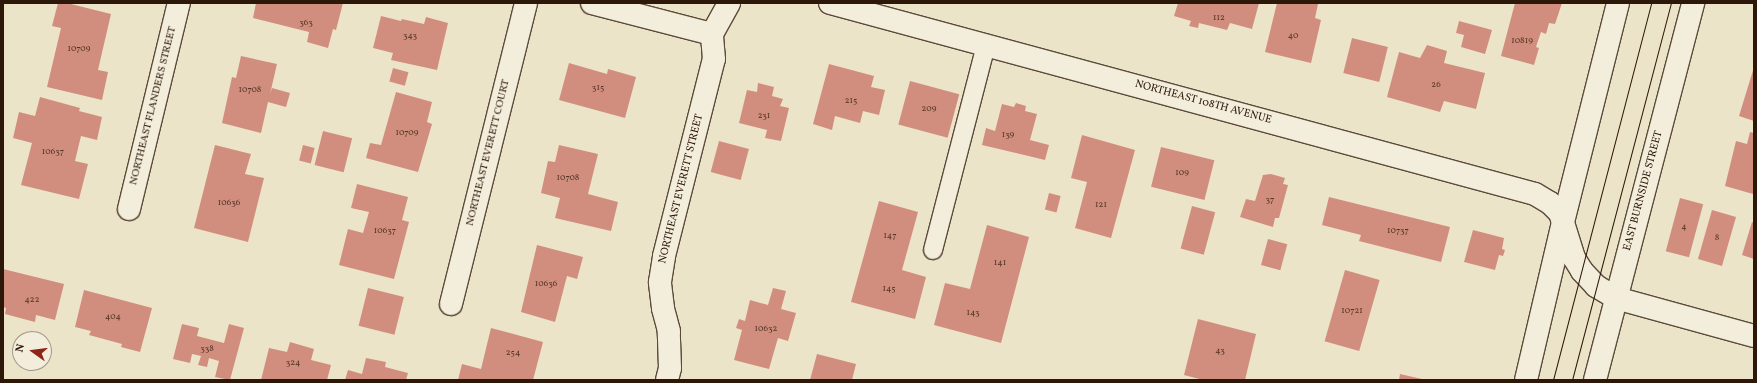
<!DOCTYPE html>
<html>
<head>
<meta charset="utf-8">
<style>
  body { margin:0 }
  #map { position:relative; width:1757px; height:383px; overflow:hidden; background:#ece4c8; font-family:Vollkorn,serif }
  div>[style] { position:absolute }
  .building>* { inset:0; background:#d18e7e; transform-origin:0 0 }
  .roads { filter:drop-shadow(1px 0 #5c4a39) drop-shadow(-1px 0 #5c4a39) drop-shadow(0 1px #5c4a39) drop-shadow(0 -1px #5c4a39) }
  .lane>* { height:18px; margin:-9px; padding:0 9px; transform-origin:9px; border-radius:9px; background:#f3eddb }
  .street>* { height:22px; margin:-11px; padding:0 11px; transform-origin:11px; border-radius:11px; background:#f3eddb }
  .secondary>* { height:22px; margin:-11px; padding:0 11px; transform-origin:11px; border-radius:11px; background:#f3eddb }
  .tram>* { height:1px; margin:-0.5px; padding:0 0.5px; transform-origin:0.5px; border-radius:0.5px; background:#2c1709 }
  span { translate:-50% -50%; white-space:nowrap; text-align:center; line-height:1.15; -webkit-text-stroke:3.5px #f3eddb; paint-order:stroke }
  .number-label { font-size:9px; color:#553526 }
  .number-label span { -webkit-text-stroke-width:0 }
  .street-label { font-size:11px; color:#2c1709 }
  .frame { position:absolute; inset:0; border:4px solid #2c1709; pointer-events:none }
  .north { position:absolute; left:12px; top:331px; width:40px; height:40px; box-sizing:border-box; background:#f3eddb; border:1px solid #a39787; border-radius:50%; rotate:284deg; font-size:11px; font-weight:700; line-height:16px; text-align:center; color:#2c1709 }
  .north::after { content:''; display:block; margin:auto; width:14px; height:18px; background:#8f2418; clip-path:polygon(50% 0,100% 100%,50% 72%,0 100%) }
</style>
</head>
<body>
<div id="map">
  <div class="building">
    <div style="clip-path:polygon(58px 3px,67px 3px,111px 14px,98px 70px,108px 72px,102px 100px,47px 87px,61px 28px,52px 26px)"></div>
    <div style="clip-path:polygon(256px 3px,343px 3px,336px 30px,333px 29px,328px 48px,307px 42px,309px 32px,253px 18px)"></div>
    <div style="clip-path:polygon(1178px 3px,1259px 3px,1252px 29px,1230px 23px,1227px 30px,1199px 23px,1198px 28px,1189px 26px,1191px 21px,1174px 16px)"></div>
    <div style="clip-path:polygon(1277px 3px,1318px 4px,1315px 18px,1321px 20px,1311px 63px,1265px 52px)"></div>
    <div style="clip-path:polygon(1515px 3px,1562px 3px,1555px 24px,1549px 23px,1546px 34px,1541px 32px,1536px 47px,1539px 48px,1534px 65px,1501px 56px)"></div>
    <div style="clip-path:polygon(381px 16px,401px 21px,402px 19px,424px 24px,426px 17px,448px 23px,437px 70px,391px 60px,393px 53px,373px 48px)"></div>
    <div style="clip-path:polygon(1459px 21px,1492px 30px,1485px 54px,1461px 47px,1464px 35px,1456px 33px)"></div>
    <div style="left:1352px;top:38px;width:37px;height:36px;rotate:14deg"></div>
    <div style="clip-path:polygon(1427px 45px,1447px 51px,1444px 63px,1485px 73px,1476px 109px,1444px 101px,1440px 112px,1387px 97px,1399px 52px,1420px 58px)"></div>
    <div style="clip-path:polygon(241px 56px,277px 64px,270px 94px,272px 88px,290px 93px,286px 107px,268px 102px,261px 133px,222px 123px,232px 77px,236px 78px)"></div>
    <div style="clip-path:polygon(569px 63px,607px 74px,608px 69px,636px 77px,625px 118px,559px 100px)"></div>
    <div style="clip-path:polygon(829px 64px,874px 76px,871px 87px,885px 90px,879px 115px,863px 111px,860px 123px,835px 116px,832px 130px,813px 124px)"></div>
    <div style="clip-path:polygon(1754px 67px,1754px 121px,1739px 116px)"></div>
    <div style="left:393px;top:68px;width:16px;height:14px;rotate:15deg"></div>
    <div style="left:910px;top:81px;width:51px;height:45px;rotate:15deg"></div>
    <div style="clip-path:polygon(758px 83px,774px 87px,772px 96px,783px 99px,780px 106px,789px 108px,781px 141px,765px 138px,767px 130px,739px 123px,747px 90px,757px 92px)"></div>
    <div style="clip-path:polygon(396px 92px,432px 102px,427px 122px,432px 124px,418px 172px,366px 158px,370px 143px,381px 145px)"></div>
    <div style="clip-path:polygon(40px 97px,80px 108px,79px 111px,102px 117px,97px 140px,81px 136px,75px 161px,88px 164px,79px 199px,21px 185px,32px 143px,13px 138px,19px 112px,35px 116px)"></div>
    <div style="clip-path:polygon(1016px 103px,1026px 106px,1025px 111px,1037px 114px,1030px 140px,1049px 145px,1045px 160px,982px 145px,986px 128px,995px 131px,1002px 104px,1014px 107px)"></div>
    <div style="left:323px;top:131px;width:30px;height:35px;rotate:14deg"></div>
    <div style="clip-path:polygon(1750px 132px,1754px 133px,1753px 194px,1725px 186px,1736px 141px,1747px 144px)"></div>
    <div style="clip-path:polygon(1082px 135px,1135px 150px,1111px 238px,1075px 228px,1087px 182px,1071px 178px)"></div>
    <div style="left:719px;top:141px;width:31px;height:32px;rotate:15deg"></div>
    <div style="clip-path:polygon(215px 145px,251px 154px,245px 174px,264px 178px,248px 242px,194px 228px)"></div>
    <div style="left:303px;top:145px;width:12px;height:16px;rotate:14deg"></div>
    <div style="clip-path:polygon(559px 145px,598px 154px,588px 194px,618px 202px,611px 231px,555px 218px,560px 198px,541px 193px,548px 161px,555px 162px)"></div>
    <div style="left:1161px;top:147px;width:55px;height:41px;rotate:14deg"></div>
    <div style="clip-path:polygon(1271px 174px,1285px 178px,1283px 184px,1288px 185px,1279px 218px,1275px 218px,1273px 227px,1240px 217px,1246px 199px,1255px 201px,1263px 175px)"></div>
    <div style="clip-path:polygon(357px 184px,408px 197px,402px 220px,409px 222px,394px 279px,339px 265px,348px 229px,363px 233px,369px 212px,351px 208px)"></div>
    <div style="left:1049px;top:193px;width:12px;height:17px;rotate:14deg"></div>
    <div style="clip-path:polygon(1329px 197px,1450px 227px,1441px 262px,1359px 241px,1361px 235px,1322px 225px)"></div>
    <div style="left:1680px;top:198px;width:24px;height:55px;rotate:15deg"></div>
    <div style="clip-path:polygon(879px 201px,918px 212px,902px 270px,926px 277px,915px 319px,851px 302px)"></div>
    <div style="left:1192px;top:206px;width:24px;height:44px;rotate:15deg"></div>
    <div style="left:1712px;top:210px;width:25px;height:51px;rotate:16deg"></div>
    <div style="clip-path:polygon(1752px 222px,1754px 223px,1754px 259px,1742px 255px)"></div>
    <div style="clip-path:polygon(987px 225px,1029px 237px,1001px 343px,934px 325px,945px 283px,970px 289px)"></div>
    <div style="clip-path:polygon(1473px 230px,1504px 238px,1502px 249px,1505px 250px,1503px 256px,1499px 255px,1495px 270px,1464px 262px)"></div>
    <div style="left:1268px;top:239px;width:20px;height:27px;rotate:15deg"></div>
    <div style="clip-path:polygon(537px 245px,583px 257px,577px 279px,567px 276px,555px 322px,521px 312px)"></div>
    <div style="clip-path:polygon(3px 269px,64px 284px,55px 320px,36px 315px,35px 322px,5px 314px,6px 308px,3px 307px)"></div>
    <div style="left:1345px;top:270px;width:36px;height:74px;rotate:16deg"></div>
    <div style="left:368px;top:288px;width:37px;height:39px;rotate:14deg"></div>
    <div style="clip-path:polygon(773px 288px,786px 291px,781px 309px,796px 313px,788px 341px,778px 338px,769px 369px,734px 360px,742px 330px,736px 328px,739px 319px,745px 321px,750px 300px,768px 305px)"></div>
    <div style="clip-path:polygon(84px 290px,152px 308px,140px 352px,121px 347px,122px 344px,89px 335px,91px 331px,75px 327px)"></div>
    <div style="clip-path:polygon(1198px 319px,1256px 334px,1245px 380px,1203px 380px,1184px 375px)"></div>
    <div style="clip-path:polygon(182px 324px,199px 328px,197px 336px,224px 343px,229px 324px,244px 328px,230px 380px,215px 377px,219px 361px,209px 358px,207px 367px,198px 365px,201px 356px,192px 354px,190px 363px,173px 359px)"></div>
    <div style="clip-path:polygon(491px 328px,543px 342px,533px 380px,458px 380px,462px 364px,481px 369px)"></div>
    <div style="clip-path:polygon(290px 342px,314px 349px,311px 360px,331px 365px,327px 380px,261px 380px,269px 348px,287px 352px)"></div>
    <div style="clip-path:polygon(817px 354px,856px 364px,852px 380px,810px 380px)"></div>
    <div style="clip-path:polygon(366px 358px,386px 362px,385px 367px,408px 373px,406px 380px,345px 380px,348px 370px,362px 374px)"></div>
    <div style="clip-path:polygon(1400px 374px,1422px 379px,1422px 380px,1399px 380px)"></div>
  </div>
  <div class="roads">
    <div class="lane">
      <div style="left:933px;top:250px;width:212px;rotate:-75.5deg"></div>
    </div>
    <div class="street">
      <div style="left:592px;top:3px;width:124px;rotate:14.5deg"></div>
      <div style="left:830px;top:3px;width:730px;rotate:15.16deg"></div>
      <div style="left:1535px;top:194px;width:17px;rotate:31deg"></div>
      <div style="left:1550px;top:203px;width:14px;rotate:45deg"></div>
      <div style="left:1560px;top:213px;width:47px;rotate:72.7deg"></div>
      <div style="left:1574px;top:258px;width:15px;rotate:58deg"></div>
      <div style="left:1582px;top:271px;width:21px;rotate:47deg"></div>
      <div style="left:1596px;top:286px;width:23px;rotate:31deg"></div>
      <div style="left:1616px;top:298px;width:143px;rotate:15.4deg"></div>
      <div style="left:129px;top:209px;width:212px;rotate:-76.4deg"></div>
      <div style="left:451px;top:304px;width:310px;rotate:-76deg"></div>
      <div style="left:667px;top:380px;width:12px;rotate:-76deg"></div>
      <div style="left:670px;top:368px;width:37px;rotate:-92deg"></div>
      <div style="left:669px;top:331px;width:24px;rotate:-105deg"></div>
      <div style="left:663px;top:308px;width:26px;rotate:-97deg"></div>
      <div style="left:660px;top:282px;width:26px;rotate:-81deg"></div>
      <div style="left:664px;top:256px;width:203px;rotate:-75.8deg"></div>
      <div style="left:714px;top:59px;width:25px;rotate:-95deg"></div>
      <div style="left:712px;top:34px;width:35px;rotate:-61deg"></div>
    </div>
    <div class="secondary">
      <div style="left:1526px;top:380px;width:162px;rotate:-76.8deg"></div>
      <div style="left:1563px;top:222px;width:226px;rotate:-75.9deg"></div>
      <div style="left:1595px;top:380px;width:390px;rotate:-75.4deg"></div>
    </div>
  </div>
  <div class="tram">
    <div style="left:1553px;top:380px;width:390px;rotate:-75.4deg"></div>
    <div style="left:1572px;top:380px;width:390px;rotate:-75.3deg"></div>
  </div>
  <div class="number-label">
    <span style="left:1219px;top:18px">112</span>
    <span style="left:306px;top:23px">363</span>
    <span style="left:410px;top:36px">343</span>
    <span style="left:1293px;top:36px">40</span>
    <span style="left:1522px;top:41px">10819</span>
    <span style="left:79px;top:49px">10709</span>
    <span style="left:1436px;top:85px">26</span>
    <span style="left:598px;top:88px">315</span>
    <span style="left:250px;top:90px">10708</span>
    <span style="left:851px;top:101px">215</span>
    <span style="left:929px;top:109px">209</span>
    <span style="left:764px;top:116px">231</span>
    <span style="left:407px;top:133px">10709</span>
    <span style="left:1008px;top:135px">139</span>
    <span style="left:53px;top:152px">10637</span>
    <span style="left:1182px;top:173px">109</span>
    <span style="left:568px;top:178px">10708</span>
    <span style="left:1270px;top:200px">37</span>
    <span style="left:229px;top:203px">10636</span>
    <span style="left:1101px;top:205px">121</span>
    <span style="left:1684px;top:227px">4</span>
    <span style="left:385px;top:231px">10637</span>
    <span style="left:1398px;top:231px">10737</span>
    <span style="left:890px;top:236px">147</span>
    <span style="left:1717px;top:238px">8</span>
    <span style="left:1000px;top:263px">141</span>
    <span style="left:546px;top:284px">10636</span>
    <span style="left:889px;top:289px">145</span>
    <span style="left:32px;top:300px">422</span>
    <span style="left:1352px;top:311px">10721</span>
    <span style="left:973px;top:313px">143</span>
    <span style="left:113px;top:317px">404</span>
    <span style="left:766px;top:329px">10632</span>
    <span style="left:207px;top:349px">338</span>
    <span style="left:1220px;top:351px">43</span>
    <span style="left:513px;top:353px">254</span>
    <span style="left:293px;top:363px">324</span>
  </div>
  <div class="street-label">
    <span style="left:1203px;top:103px;rotate:15deg">NORTHEAST 108TH AVENUE</span>
    <span style="left:154px;top:106px;rotate:-76deg">NORTHEAST FLANDERS STREET</span>
    <span style="left:489px;top:153px;rotate:-76deg">NORTHEAST EVERETT COURT</span>
    <span style="left:682px;top:189px;rotate:-76deg">NORTHEAST EVERETT STREET</span>
    <span style="left:1644px;top:191px;rotate:-75deg">EAST BURNSIDE STREET</span>
  </div>
  <div class="frame"></div>
  <div class="north">N</div>
</div>
</body>
</html>
